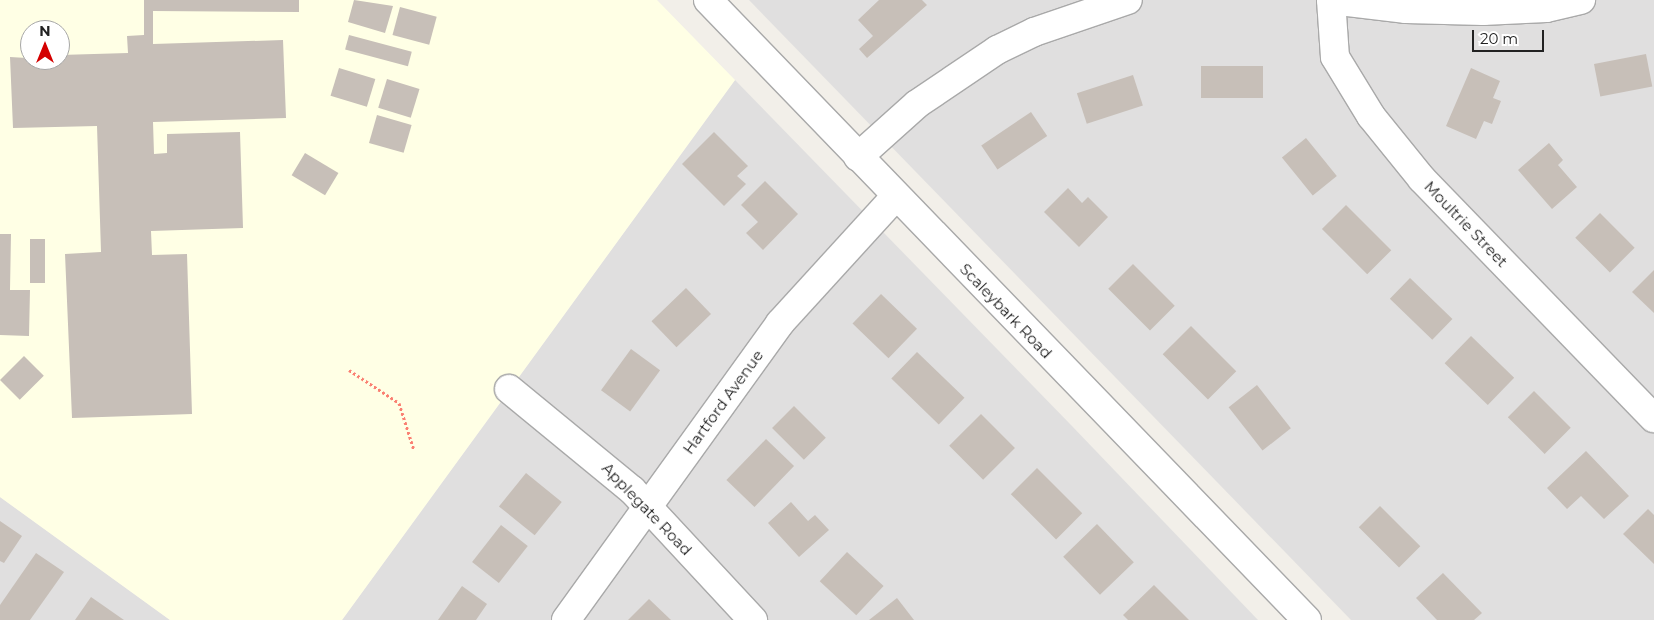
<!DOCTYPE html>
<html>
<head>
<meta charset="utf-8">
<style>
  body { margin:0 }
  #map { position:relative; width:1654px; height:620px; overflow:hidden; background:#f2efe9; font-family:Montserrat,sans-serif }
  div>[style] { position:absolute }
  .residential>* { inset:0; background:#e0dfdf }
  .education>* { inset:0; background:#ffffe5 }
  .building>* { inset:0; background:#c7bfb8; transform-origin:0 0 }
  .path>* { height:3px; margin-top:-1.5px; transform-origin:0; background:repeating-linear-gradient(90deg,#fa8072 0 2.5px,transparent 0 5px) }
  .roads { filter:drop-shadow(1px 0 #a9a9a9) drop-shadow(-1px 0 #a9a9a9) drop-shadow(0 1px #a9a9a9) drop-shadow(0 -1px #a9a9a9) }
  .minor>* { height:28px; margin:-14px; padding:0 14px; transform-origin:14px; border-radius:14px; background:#fff }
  span { translate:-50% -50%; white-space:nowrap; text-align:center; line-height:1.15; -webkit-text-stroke:4px #fff; paint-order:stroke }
  .street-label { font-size:15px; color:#222 }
  .north { position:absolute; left:20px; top:20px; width:50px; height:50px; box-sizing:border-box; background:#fff; border:1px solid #a7a7a7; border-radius:50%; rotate:0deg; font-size:14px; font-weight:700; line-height:20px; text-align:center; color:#222 }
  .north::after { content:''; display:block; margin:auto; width:18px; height:22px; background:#d40000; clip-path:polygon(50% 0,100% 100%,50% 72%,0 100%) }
  .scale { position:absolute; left:1472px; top:30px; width:72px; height:22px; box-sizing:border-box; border:2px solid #222; border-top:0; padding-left:6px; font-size:15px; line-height:18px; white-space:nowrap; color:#222; -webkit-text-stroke:4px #fff; paint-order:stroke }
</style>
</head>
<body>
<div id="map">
  <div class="residential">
    <div style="clip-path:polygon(749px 0,1654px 0,1654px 620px,1351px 620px)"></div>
    <div style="clip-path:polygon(735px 80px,1071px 425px,1258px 620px,342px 620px)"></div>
    <div style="clip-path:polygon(0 497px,170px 620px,0 620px)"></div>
  </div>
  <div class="education">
    <div style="clip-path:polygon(evenodd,0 0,657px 0,735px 80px,342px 620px,170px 620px,0 497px,0 0,30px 30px,60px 30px,60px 60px,30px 60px,30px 30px)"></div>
  </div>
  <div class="building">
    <div style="clip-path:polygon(144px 0,299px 0,299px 12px,153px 11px,153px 44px,283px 40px,286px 118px,153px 122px,154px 154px,167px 153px,167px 134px,240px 132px,243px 228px,151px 231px,152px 255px,187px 254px,192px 414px,72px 418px,65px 254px,101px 252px,97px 126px,13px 128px,10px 57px,60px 60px,60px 55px,128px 53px,127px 36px,144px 35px)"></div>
    <div style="clip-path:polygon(354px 0,393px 6px,385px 33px,348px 22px)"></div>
    <div style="clip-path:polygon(879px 0,922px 0,927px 5px,867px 58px,859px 49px,873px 36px,858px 20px)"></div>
    <div style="left:400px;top:7px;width:38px;height:29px;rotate:15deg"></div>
    <div style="left:349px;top:35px;width:65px;height:15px;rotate:15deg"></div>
    <div style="left:1646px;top:54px;width:33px;height:53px;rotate:79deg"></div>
    <div style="left:1201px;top:66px;width:62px;height:32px"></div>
    <div style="left:339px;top:68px;width:38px;height:29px;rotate:17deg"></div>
    <div style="clip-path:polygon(1471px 68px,1500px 81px,1493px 98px,1501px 101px,1492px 124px,1484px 121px,1476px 139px,1446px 126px)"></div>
    <div style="left:1133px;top:75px;width:32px;height:59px;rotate:72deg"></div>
    <div style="left:387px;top:79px;width:34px;height:30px;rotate:17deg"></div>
    <div style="left:1031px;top:112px;width:29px;height:60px;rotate:56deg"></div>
    <div style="left:377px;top:115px;width:36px;height:29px;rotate:16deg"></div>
    <div style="clip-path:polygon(714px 132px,748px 166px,737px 176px,746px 184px,724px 206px,682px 164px)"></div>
    <div style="left:1306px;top:138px;width:49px;height:31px;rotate:51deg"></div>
    <div style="clip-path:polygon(1549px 143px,1563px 160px,1558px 165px,1577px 187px,1552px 209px,1518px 170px)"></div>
    <div style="left:305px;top:153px;width:39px;height:26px;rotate:31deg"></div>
    <div style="clip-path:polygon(765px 181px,798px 214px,763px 250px,746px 233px,758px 222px,741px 205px)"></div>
    <div style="clip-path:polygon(1068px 188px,1082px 203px,1088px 197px,1108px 217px,1079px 247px,1044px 212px)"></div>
    <div style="left:1346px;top:205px;width:64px;height:34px;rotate:45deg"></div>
    <div style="left:1600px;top:213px;width:49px;height:35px;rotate:45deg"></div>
    <div style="clip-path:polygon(0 234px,11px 234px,10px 290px,30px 290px,29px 336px,0 335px)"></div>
    <div style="left:30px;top:239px;width:15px;height:44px"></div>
    <div style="left:1133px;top:264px;width:59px;height:35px;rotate:45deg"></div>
    <div style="clip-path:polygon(1654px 270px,1654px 313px,1632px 292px)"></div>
    <div style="left:1410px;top:278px;width:59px;height:29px;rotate:44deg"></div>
    <div style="left:686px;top:288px;width:36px;height:48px;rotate:46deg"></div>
    <div style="left:881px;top:294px;width:50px;height:41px;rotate:44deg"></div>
    <div style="left:1191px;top:326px;width:64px;height:40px;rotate:45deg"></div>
    <div style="left:1471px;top:336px;width:60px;height:38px;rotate:44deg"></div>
    <div style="left:631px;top:349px;width:36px;height:51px;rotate:36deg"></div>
    <div style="left:917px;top:352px;width:66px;height:37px;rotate:44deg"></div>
    <div style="left:24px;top:356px;width:28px;height:34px;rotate:45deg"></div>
    <div style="left:1257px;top:385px;width:55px;height:36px;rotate:52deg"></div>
    <div style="left:1534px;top:391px;width:52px;height:37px;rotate:45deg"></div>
    <div style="left:794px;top:406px;width:45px;height:31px;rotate:45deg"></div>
    <div style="left:981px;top:414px;width:48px;height:45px;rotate:45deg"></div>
    <div style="left:766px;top:439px;width:39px;height:57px;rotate:44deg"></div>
    <div style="clip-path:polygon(1586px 451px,1629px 496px,1604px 519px,1581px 496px,1567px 509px,1547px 488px)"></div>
    <div style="left:1037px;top:468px;width:64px;height:37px;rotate:45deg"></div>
    <div style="left:526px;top:473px;width:46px;height:43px;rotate:39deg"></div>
    <div style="clip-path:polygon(791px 502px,808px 521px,815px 515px,829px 530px,799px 557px,768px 523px)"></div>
    <div style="left:1380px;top:506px;width:57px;height:30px;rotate:45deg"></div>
    <div style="clip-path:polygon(1648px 509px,1654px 515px,1654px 564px,1623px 534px)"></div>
    <div style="clip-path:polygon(0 521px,22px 536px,4px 563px,0 561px)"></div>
    <div style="left:1097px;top:524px;width:53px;height:47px;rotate:46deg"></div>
    <div style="left:501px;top:525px;width:34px;height:47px;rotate:38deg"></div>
    <div style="left:847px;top:552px;width:50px;height:40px;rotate:43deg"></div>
    <div style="clip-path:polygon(36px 553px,64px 572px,30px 620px,0 620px,0 605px)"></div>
    <div style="clip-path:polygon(1443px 573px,1482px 613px,1474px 620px,1437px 620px,1416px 598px)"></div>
    <div style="clip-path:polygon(1154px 585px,1189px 620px,1128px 620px,1123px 615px)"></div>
    <div style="clip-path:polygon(462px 586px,487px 604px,476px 620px,438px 620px)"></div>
    <div style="clip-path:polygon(91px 597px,124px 620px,75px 620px)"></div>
    <div style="clip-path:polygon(897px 598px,914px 620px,869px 620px)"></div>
    <div style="clip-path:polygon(649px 599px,671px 620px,628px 620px)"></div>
  </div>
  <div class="path">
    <div style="left:349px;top:370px;width:60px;rotate:33.4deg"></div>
    <div style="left:399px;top:403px;width:49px;rotate:72.3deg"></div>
  </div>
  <div class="roads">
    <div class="minor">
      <div style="left:708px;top:0;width:862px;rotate:45.99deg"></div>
      <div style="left:1331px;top:0;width:57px;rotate:86deg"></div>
      <div style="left:1335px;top:57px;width:69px;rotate:58.6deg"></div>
      <div style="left:1371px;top:116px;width:81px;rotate:51deg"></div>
      <div style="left:1422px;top:179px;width:333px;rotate:45.9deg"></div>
      <div style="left:1331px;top:0;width:76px;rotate:6.8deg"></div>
      <div style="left:1406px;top:9px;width:77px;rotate:1.5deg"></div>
      <div style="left:1483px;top:11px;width:63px;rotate:-2.7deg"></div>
      <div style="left:1546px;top:8px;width:36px;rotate:-13deg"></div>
      <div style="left:858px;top:157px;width:79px;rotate:-41.9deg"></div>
      <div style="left:917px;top:104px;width:97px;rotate:-34deg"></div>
      <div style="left:997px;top:50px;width:41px;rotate:-25.9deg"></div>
      <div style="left:1034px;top:32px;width:99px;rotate:-18.8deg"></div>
      <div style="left:509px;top:389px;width:159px;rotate:39.4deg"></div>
      <div style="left:632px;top:490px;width:178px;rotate:47.1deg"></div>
      <div style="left:566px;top:620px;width:366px;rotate:-54.2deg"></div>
      <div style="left:780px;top:323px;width:171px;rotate:-47.6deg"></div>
    </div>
  </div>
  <div class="street-label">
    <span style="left:1466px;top:224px;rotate:46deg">Moultrie Street</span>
    <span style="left:1006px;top:311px;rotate:46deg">Scaleybark Road</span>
    <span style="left:723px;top:402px;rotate:-54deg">Hartford Avenue</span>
    <span style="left:647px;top:509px;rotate:46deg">Applegate Road</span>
  </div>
  <div class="north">N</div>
  <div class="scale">20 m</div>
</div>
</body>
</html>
